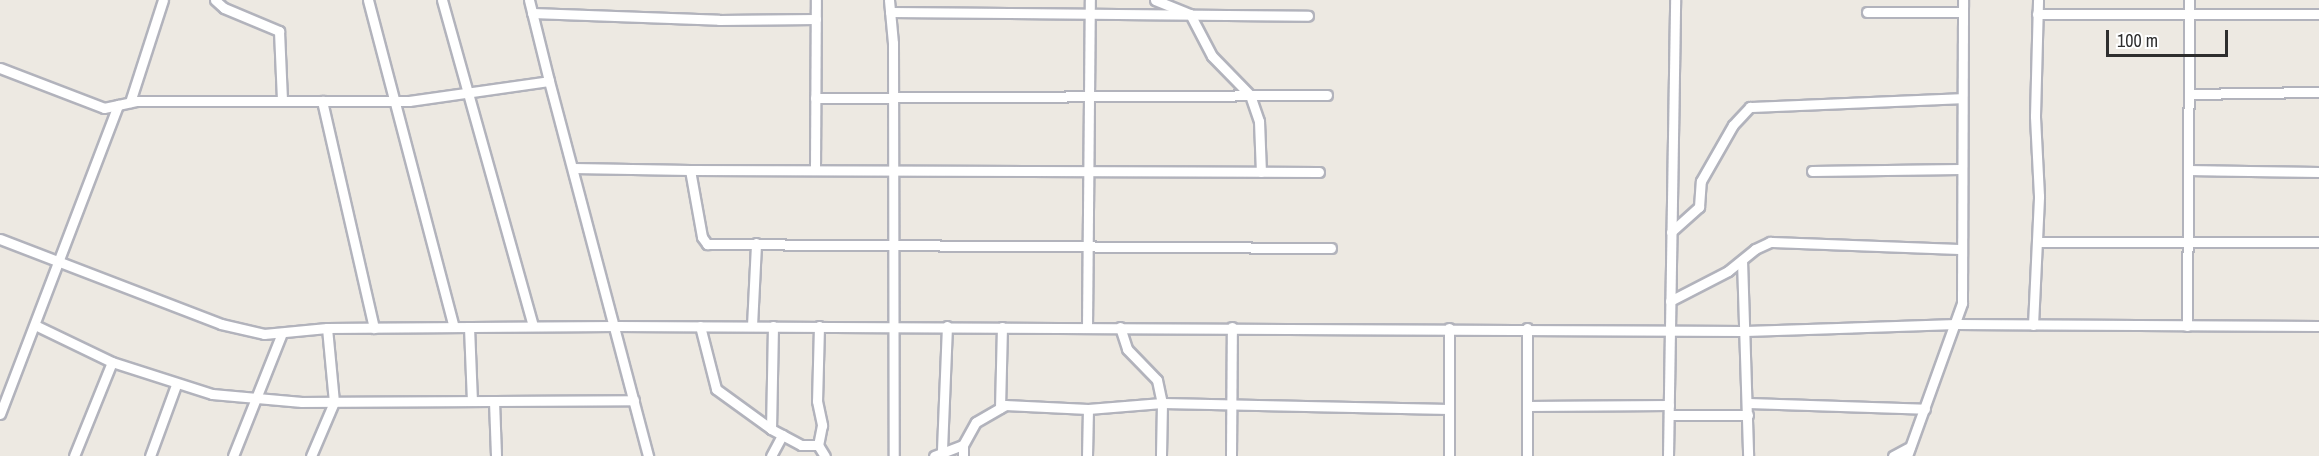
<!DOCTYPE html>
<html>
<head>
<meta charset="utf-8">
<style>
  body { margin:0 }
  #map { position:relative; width:2319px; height:456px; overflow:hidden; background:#ede9e2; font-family:"Archivo Narrow",sans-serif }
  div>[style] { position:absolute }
  .roads { filter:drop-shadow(2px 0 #b2b3bc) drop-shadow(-2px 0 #b2b3bc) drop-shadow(0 2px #b2b3bc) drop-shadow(0 -2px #b2b3bc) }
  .minor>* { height:9px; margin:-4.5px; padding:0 4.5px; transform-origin:4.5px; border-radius:4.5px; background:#fff }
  span { translate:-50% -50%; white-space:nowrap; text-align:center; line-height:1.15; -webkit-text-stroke:5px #fff; paint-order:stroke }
  .scale { position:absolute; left:2106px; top:30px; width:122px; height:27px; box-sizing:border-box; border:3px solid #2e2e2e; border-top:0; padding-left:8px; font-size:18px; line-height:21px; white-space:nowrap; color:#2e2e2e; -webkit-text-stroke:4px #fff; paint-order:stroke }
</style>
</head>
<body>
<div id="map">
  <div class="roads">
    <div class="minor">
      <div style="left:215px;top:0;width:12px;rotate:42deg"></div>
      <div style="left:224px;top:8px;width:60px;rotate:22.7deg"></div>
      <div style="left:279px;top:31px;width:70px;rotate:87.5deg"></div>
      <div style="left:368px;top:0;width:338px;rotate:75.3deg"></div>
      <div style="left:442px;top:0;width:338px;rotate:74.4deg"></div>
      <div style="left:529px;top:0;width:83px;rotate:76.1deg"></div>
      <div style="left:889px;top:0;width:43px;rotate:84.7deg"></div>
      <div style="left:893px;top:43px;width:413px;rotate:89.9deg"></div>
      <div style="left:1155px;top:0;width:38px;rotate:22deg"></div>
      <div style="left:1190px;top:14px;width:47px;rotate:62.4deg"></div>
      <div style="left:1212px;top:56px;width:54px;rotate:45.7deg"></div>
      <div style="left:1250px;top:95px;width:28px;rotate:71deg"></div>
      <div style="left:1259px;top:121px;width:51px;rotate:87.8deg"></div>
      <div style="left:890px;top:12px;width:418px;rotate:0.5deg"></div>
      <div style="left:1867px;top:12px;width:95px"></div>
      <div style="left:532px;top:13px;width:187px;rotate:2.1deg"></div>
      <div style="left:719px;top:20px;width:97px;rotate:-0.6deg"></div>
      <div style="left:2037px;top:14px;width:282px"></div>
      <div style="left:0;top:68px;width:111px;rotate:21deg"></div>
      <div style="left:104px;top:108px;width:34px;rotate:-12deg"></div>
      <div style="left:137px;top:101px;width:272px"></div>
      <div style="left:409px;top:101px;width:141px;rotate:-8.1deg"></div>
      <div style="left:549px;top:81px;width:388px;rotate:75.2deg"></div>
      <div style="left:2189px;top:94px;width:130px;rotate:-0.9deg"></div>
      <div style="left:815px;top:98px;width:512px;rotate:-0.34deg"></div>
      <div style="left:322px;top:101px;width:233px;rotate:77.1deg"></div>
      <div style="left:130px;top:102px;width:107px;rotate:-72.1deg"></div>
      <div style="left:573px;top:168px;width:117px;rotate:1deg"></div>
      <div style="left:690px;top:170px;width:68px;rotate:79.8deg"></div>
      <div style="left:702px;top:237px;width:9px;rotate:54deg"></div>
      <div style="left:707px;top:244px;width:624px;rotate:0.37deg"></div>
      <div style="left:690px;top:170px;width:629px;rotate:0.18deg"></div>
      <div style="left:815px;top:170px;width:170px;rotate:-89.7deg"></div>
      <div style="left:2188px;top:170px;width:131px;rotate:0.9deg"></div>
      <div style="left:1812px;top:171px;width:148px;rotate:-0.8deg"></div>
      <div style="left:1671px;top:232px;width:38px;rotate:-42deg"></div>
      <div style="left:1699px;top:207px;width:26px;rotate:-86deg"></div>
      <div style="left:1701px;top:181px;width:64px;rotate:-60.3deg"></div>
      <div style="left:1733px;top:125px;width:25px;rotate:-47deg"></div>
      <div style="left:1750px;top:107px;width:211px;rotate:-2.4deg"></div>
      <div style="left:0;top:239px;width:237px;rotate:21deg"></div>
      <div style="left:221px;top:324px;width:44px;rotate:13.1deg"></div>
      <div style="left:264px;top:334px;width:63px;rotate:-5.4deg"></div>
      <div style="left:327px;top:328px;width:288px;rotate:-0.4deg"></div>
      <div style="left:615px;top:326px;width:1130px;rotate:0.25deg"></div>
      <div style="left:1745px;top:331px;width:211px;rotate:-1.9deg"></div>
      <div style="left:1956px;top:324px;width:363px;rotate:0.3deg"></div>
      <div style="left:2037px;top:242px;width:282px"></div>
      <div style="left:1742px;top:260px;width:196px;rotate:88.2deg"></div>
      <div style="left:1670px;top:301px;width:65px;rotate:-27.3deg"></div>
      <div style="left:1728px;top:271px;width:35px;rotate:-39deg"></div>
      <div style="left:1755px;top:249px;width:17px;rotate:-25deg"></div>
      <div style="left:1770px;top:242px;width:191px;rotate:2.1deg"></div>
      <div style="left:35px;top:325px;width:85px;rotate:25.7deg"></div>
      <div style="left:112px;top:362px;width:105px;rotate:17.7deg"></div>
      <div style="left:212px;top:394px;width:90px;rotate:5.1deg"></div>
      <div style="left:302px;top:402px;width:332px;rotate:-0.3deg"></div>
      <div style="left:2033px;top:325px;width:129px;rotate:-87.3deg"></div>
      <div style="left:2039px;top:196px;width:80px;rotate:-92.9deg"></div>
      <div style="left:2035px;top:116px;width:116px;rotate:-88.5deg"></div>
      <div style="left:700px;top:326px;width:65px;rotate:75.7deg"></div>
      <div style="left:716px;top:389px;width:68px;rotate:36deg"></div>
      <div style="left:752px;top:326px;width:83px;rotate:-87.2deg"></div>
      <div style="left:773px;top:326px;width:103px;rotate:91.1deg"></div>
      <div style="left:771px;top:429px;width:34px;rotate:28deg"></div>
      <div style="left:801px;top:445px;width:17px"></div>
      <div style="left:819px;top:326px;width:75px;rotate:91.5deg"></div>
      <div style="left:817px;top:401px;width:25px;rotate:78deg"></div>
      <div style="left:822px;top:425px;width:20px;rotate:101deg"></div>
      <div style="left:818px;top:445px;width:13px;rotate:58deg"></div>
      <div style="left:2187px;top:326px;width:326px;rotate:-89.6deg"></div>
      <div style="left:469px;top:327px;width:74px;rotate:87.7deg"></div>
      <div style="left:1087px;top:327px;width:327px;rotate:-89.5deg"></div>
      <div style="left:1120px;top:327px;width:23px;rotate:72deg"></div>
      <div style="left:1127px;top:349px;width:43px;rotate:45.9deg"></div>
      <div style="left:1157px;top:380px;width:24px;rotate:78deg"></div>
      <div style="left:1162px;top:403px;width:53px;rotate:91.1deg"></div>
      <div style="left:1527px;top:328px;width:128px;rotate:90deg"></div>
      <div style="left:494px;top:401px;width:55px;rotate:87.9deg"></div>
      <div style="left:1748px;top:403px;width:177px;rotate:1.9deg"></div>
      <div style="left:1527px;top:406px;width:142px;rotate:-0.4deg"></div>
      <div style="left:1000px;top:408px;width:81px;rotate:-88.6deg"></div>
      <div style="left:0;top:414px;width:331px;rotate:-69.1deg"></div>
      <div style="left:1669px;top:415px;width:79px"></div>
      <div style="left:942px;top:450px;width:124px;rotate:-87.7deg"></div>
      <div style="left:74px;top:456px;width:101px;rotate:-68deg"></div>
      <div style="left:150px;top:456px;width:76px;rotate:-69.9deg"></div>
      <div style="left:233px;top:456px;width:132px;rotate:-68.3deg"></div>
      <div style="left:311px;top:456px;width:59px;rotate:-66.9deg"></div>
      <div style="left:334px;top:402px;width:74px;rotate:-95.4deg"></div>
      <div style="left:771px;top:456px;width:24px;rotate:-62deg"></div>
      <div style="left:934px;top:456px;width:31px;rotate:-21deg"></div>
      <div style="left:963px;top:456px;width:11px;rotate:-90deg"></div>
      <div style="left:963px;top:445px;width:26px;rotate:-61deg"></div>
      <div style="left:976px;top:422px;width:34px;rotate:-30deg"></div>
      <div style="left:1005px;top:405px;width:83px;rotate:2.8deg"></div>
      <div style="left:1088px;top:409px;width:74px;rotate:-4.6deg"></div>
      <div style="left:1162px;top:403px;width:287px;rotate:1.2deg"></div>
      <div style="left:1087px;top:456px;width:47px;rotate:-88.8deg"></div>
      <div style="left:1231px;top:456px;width:129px;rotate:-89.6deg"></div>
      <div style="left:1449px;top:456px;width:128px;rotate:-90deg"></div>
      <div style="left:1668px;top:456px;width:456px;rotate:-89.1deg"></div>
      <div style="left:1893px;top:456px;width:19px;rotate:-28deg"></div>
      <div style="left:1907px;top:456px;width:163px;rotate:-70.2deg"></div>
      <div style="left:1962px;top:303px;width:303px;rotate:-89.8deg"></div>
    </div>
  </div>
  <div class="scale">100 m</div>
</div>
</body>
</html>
